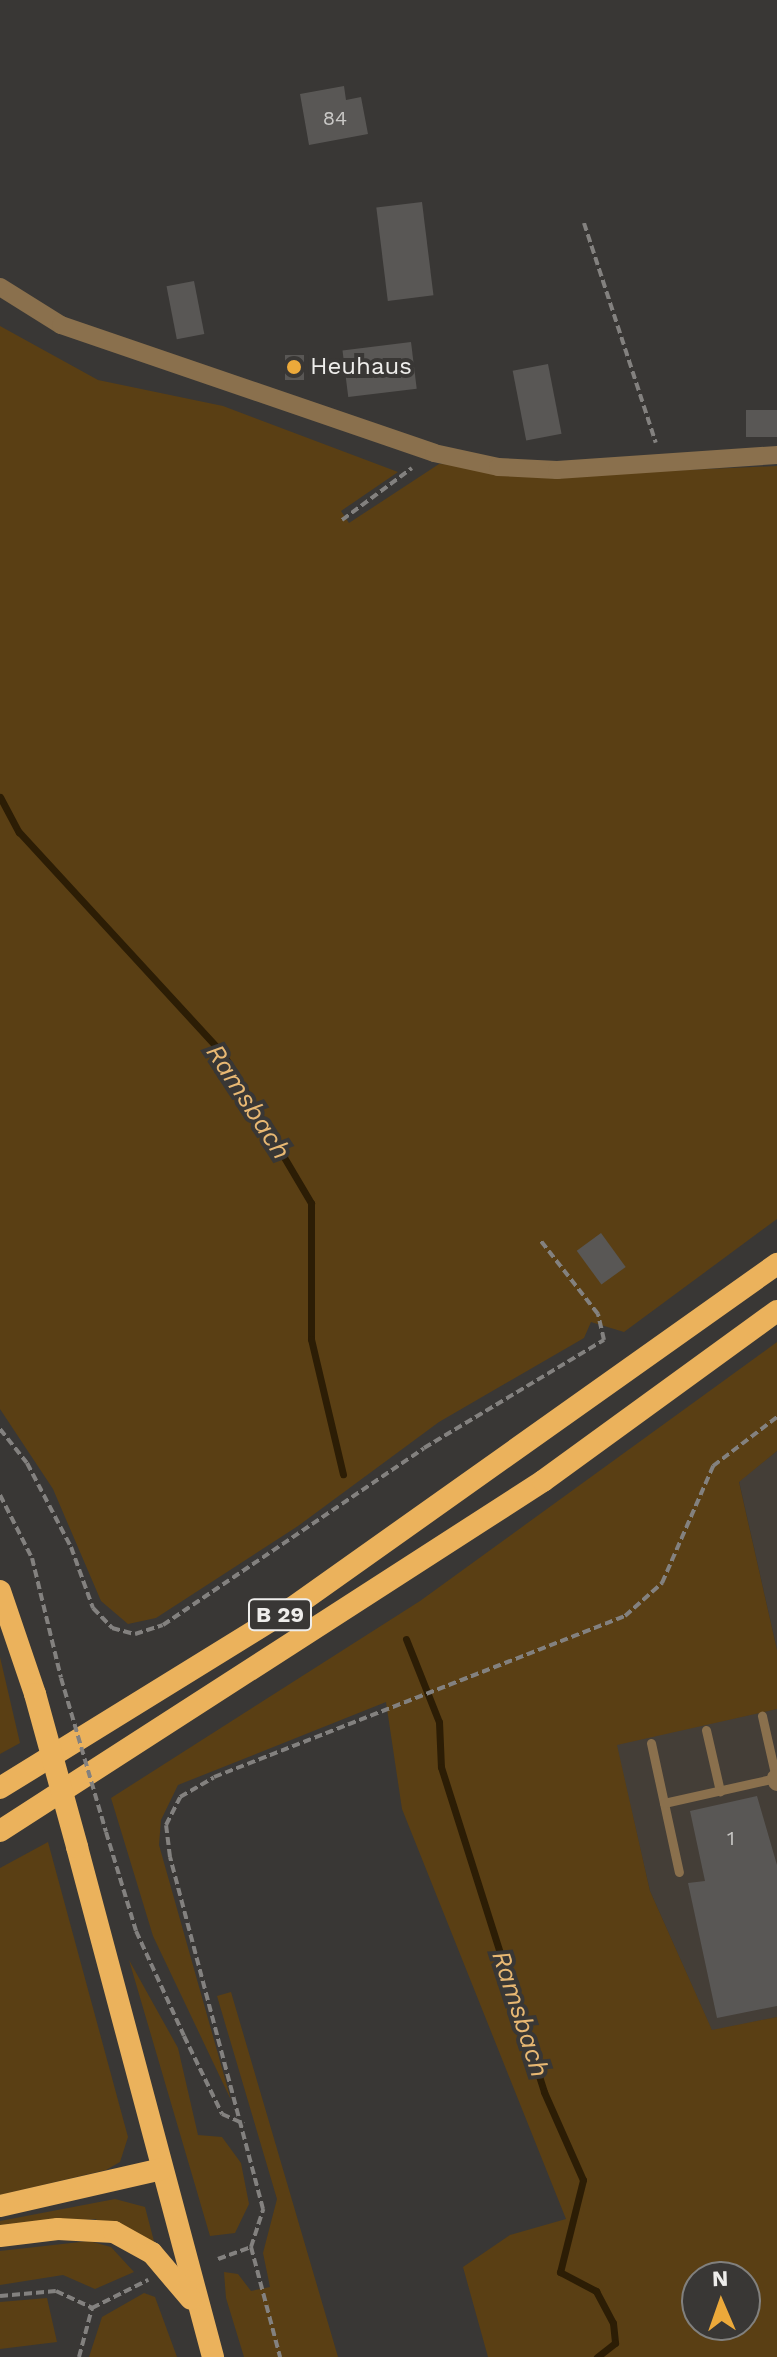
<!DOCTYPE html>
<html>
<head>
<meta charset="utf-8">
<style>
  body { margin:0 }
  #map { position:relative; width:777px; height:2357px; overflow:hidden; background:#393735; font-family:"Work Sans",sans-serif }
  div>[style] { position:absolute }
  .built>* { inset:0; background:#443e37 }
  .green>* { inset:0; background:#5a3f14 }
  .stream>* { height:7px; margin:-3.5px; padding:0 3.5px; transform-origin:3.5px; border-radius:3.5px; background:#2c1d05 }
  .building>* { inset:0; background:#595755; transform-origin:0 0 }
  .path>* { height:4px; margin-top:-2px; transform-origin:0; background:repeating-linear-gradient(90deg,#83817f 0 8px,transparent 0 12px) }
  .service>* { height:9px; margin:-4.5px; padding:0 4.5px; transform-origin:4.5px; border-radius:4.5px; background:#8a704d }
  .minor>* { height:18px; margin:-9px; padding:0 9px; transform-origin:9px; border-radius:9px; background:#8a704d }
  .trunk>* { height:22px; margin:-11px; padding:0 11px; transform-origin:11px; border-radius:11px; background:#ebb25c }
  .path-bridge>* { height:4px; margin-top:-2px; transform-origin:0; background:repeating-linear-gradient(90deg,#83817f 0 8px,transparent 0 12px) }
  .trunk-bridge>* { height:22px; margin:-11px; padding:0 11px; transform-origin:11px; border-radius:11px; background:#ebb25c }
  .dots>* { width:22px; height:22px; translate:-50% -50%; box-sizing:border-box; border:4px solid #393735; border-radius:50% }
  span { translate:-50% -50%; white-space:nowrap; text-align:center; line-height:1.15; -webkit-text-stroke:8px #393735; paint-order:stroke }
  .number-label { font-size:20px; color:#c9c8c6 }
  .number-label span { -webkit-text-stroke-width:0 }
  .shield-label span { padding:2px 6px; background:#393735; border:2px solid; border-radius:6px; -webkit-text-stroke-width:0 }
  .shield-label { font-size:22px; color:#eeedeb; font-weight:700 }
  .poi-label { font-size:24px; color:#eeedeb }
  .left { translate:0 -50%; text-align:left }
  .water-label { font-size:26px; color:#e8b873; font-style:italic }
  .north { position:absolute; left:681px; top:2261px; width:80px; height:80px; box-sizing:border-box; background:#393735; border:2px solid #81807e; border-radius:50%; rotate:358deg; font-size:22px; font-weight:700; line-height:32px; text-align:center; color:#eeedeb }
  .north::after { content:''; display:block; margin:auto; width:28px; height:36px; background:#eca93a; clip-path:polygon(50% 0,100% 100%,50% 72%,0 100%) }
</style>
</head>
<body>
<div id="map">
  <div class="built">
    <div style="clip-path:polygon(777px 1451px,777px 1650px,739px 1481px)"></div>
    <div style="clip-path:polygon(777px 1709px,777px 2017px,712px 2031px,650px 1891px,616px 1744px)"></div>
  </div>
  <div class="green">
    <div style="clip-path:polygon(0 326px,98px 380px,223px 406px,398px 472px,341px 511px,349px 523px,439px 464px,641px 472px,777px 466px,777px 1219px,624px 1332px,591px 1322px,584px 1338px,439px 1422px,298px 1526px,156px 1618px,128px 1624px,101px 1601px,53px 1489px,0 1409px)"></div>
    <div style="clip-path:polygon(evenodd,777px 1342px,777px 1451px,739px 1482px,777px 1650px,777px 1709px,617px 1745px,650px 1891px,712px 2030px,777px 2017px,777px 2357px,488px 2357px,463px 2267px,510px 2235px,566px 2219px,402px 1809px,386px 1702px,178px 1785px,161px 1820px,159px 1845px,231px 2100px,153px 1936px,111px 1798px,420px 1601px,777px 1342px,697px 2277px,745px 2277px,745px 2325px,697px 2325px,697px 2277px)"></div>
    <div style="clip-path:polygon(0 1657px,20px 1743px,0 1754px)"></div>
    <div style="clip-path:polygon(48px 1842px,128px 2137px,120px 2162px,106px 2170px,0 2195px,0 1868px)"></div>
    <div style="clip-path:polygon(129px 1960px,178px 2048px,198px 2135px,222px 2137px,241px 2163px,249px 2204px,235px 2233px,210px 2236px)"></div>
    <div style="clip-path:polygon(231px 1992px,287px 2183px,338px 2357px,244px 2357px,226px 2298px,224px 2272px,238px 2274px,251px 2291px,270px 2287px,263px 2253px,277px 2199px,217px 1996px)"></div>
    <div style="clip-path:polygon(115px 2199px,145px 2207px,156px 2249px,95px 2219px,0 2227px,0 2221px)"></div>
    <div style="clip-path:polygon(89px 2241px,111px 2247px,134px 2272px,95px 2289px,63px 2275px,0 2285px,0 2251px)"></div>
    <div style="clip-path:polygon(144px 2293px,155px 2297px,177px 2357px,89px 2357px,102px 2317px)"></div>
    <div style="clip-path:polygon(47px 2298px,57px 2342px,0 2349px,0 2302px)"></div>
  </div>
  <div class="stream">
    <div style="left:0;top:797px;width:40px;rotate:62deg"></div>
    <div style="left:19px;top:832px;width:301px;rotate:47.4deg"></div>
    <div style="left:223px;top:1054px;width:173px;rotate:59.4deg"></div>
    <div style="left:311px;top:1203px;width:136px;rotate:90deg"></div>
    <div style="left:311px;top:1339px;width:139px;rotate:76.7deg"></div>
    <div style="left:406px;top:1639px;width:89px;rotate:68.3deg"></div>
    <div style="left:439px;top:1722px;width:45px;rotate:87.5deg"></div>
    <div style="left:441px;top:1767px;width:341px;rotate:72.4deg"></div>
    <div style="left:544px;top:2092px;width:96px;rotate:66.1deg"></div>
    <div style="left:583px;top:2180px;width:95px;rotate:104deg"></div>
    <div style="left:560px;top:2272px;width:41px;rotate:27.8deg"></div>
    <div style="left:596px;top:2291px;width:36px;rotate:62deg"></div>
    <div style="left:613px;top:2323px;width:20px;rotate:84deg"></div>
    <div style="left:615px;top:2343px;width:23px;rotate:142deg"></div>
  </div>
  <div class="building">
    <div style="clip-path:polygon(344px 86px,346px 100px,361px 97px,368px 134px,309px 145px,300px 94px)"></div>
    <div style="left:422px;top:202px;width:94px;height:46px;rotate:83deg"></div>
    <div style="left:194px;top:281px;width:54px;height:28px;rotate:79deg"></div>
    <div style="left:411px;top:342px;width:47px;height:69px;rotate:83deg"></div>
    <div style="left:285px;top:355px;width:19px;height:25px"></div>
    <div style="left:548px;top:364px;width:71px;height:36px;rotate:79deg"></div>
    <div style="left:777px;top:410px;width:27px;height:31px;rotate:90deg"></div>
    <div style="left:601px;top:1233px;width:42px;height:30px;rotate:54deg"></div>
    <div style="clip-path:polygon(757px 1796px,777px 1865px,777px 2006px,717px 2018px,688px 1883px,705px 1881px,690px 1811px)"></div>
  </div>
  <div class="path">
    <div style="left:584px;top:223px;width:231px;rotate:71.9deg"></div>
    <div style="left:342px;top:520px;width:87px;rotate:-36.6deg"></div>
    <div style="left:0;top:1429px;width:43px;rotate:51.5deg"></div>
    <div style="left:27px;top:1463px;width:95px;rotate:62.4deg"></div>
    <div style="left:71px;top:1547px;width:65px;rotate:70.2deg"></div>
    <div style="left:93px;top:1608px;width:28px;rotate:46deg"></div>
    <div style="left:112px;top:1628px;width:24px;rotate:15deg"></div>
    <div style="left:135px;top:1634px;width:29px;rotate:-18deg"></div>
    <div style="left:163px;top:1625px;width:315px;rotate:-34.1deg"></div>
    <div style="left:424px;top:1448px;width:210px;rotate:-31deg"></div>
    <div style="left:604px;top:1340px;width:27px;rotate:-103deg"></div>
    <div style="left:598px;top:1314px;width:93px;rotate:-128deg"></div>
    <div style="left:0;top:1495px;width:71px;rotate:63.1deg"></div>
    <div style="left:32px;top:1558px;width:123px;rotate:76.4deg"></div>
    <div style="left:106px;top:1832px;width:103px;rotate:73.1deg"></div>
    <div style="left:136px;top:1931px;width:115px;rotate:65.4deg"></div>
    <div style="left:184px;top:2036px;width:87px;rotate:64deg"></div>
    <div style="left:222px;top:2114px;width:24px;rotate:24deg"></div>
    <div style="left:251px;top:2247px;width:114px;rotate:75.2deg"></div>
    <div style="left:218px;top:2259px;width:35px;rotate:-20deg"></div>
    <div style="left:251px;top:2247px;width:40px;rotate:-72deg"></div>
    <div style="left:263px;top:2209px;width:364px;rotate:-104.8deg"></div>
    <div style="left:170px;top:1857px;width:32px;rotate:-97deg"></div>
    <div style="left:166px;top:1825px;width:31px;rotate:-63deg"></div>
    <div style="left:180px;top:1797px;width:39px;rotate:-30deg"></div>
    <div style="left:214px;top:1777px;width:441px;rotate:-21.4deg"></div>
    <div style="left:625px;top:1616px;width:50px;rotate:-41.7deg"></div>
    <div style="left:662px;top:1583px;width:128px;rotate:-66.4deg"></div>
    <div style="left:713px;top:1466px;width:81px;rotate:-37.4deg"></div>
    <div style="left:0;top:2296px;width:56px;rotate:-5.1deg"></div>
    <div style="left:56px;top:2291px;width:40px;rotate:25deg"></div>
    <div style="left:79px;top:2357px;width:51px;rotate:-75.1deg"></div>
    <div style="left:92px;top:2308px;width:63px;rotate:-26.6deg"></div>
  </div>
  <div class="service">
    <div style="left:706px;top:1730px;width:63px;rotate:77.1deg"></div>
    <div style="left:651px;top:1743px;width:132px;rotate:77.8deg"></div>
    <div style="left:664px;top:1803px;width:115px;rotate:-12.6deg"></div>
    <div style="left:776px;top:1778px;width:64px;rotate:-102.7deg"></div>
  </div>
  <div class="minor">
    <div style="left:0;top:287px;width:72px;rotate:31.9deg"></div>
    <div style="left:61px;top:325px;width:394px;rotate:18.9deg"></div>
    <div style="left:434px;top:453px;width:66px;rotate:12.3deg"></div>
    <div style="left:498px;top:467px;width:59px;rotate:2.9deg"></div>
    <div style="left:557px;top:470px;width:221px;rotate:-3.9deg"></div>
    <div style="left:776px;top:1778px;width:4px;rotate:76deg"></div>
  </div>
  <div class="trunk">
    <div style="left:0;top:1591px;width:109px;rotate:71.2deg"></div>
    <div style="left:0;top:1788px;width:343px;rotate:-31.7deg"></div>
    <div style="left:292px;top:1608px;width:595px;rotate:-35.35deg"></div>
    <div style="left:0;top:1831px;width:646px;rotate:-32.8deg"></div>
    <div style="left:543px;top:1481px;width:289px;rotate:-36deg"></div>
    <div style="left:77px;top:1847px;width:528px;rotate:75.07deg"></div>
    <div style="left:0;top:2206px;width:165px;rotate:-12.9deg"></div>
    <div style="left:0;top:2236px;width:58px;rotate:-6.9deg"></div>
    <div style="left:58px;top:2229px;width:56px;rotate:3.1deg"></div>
    <div style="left:114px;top:2232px;width:43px;rotate:28.9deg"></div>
    <div style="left:152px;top:2253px;width:60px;rotate:49.7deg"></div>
  </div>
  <div class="path-bridge">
    <div style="left:61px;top:1678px;width:160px;rotate:73.7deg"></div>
  </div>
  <div class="trunk-bridge">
    <div style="left:35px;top:1694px;width:159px;rotate:74.6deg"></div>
  </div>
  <div class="dots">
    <div style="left:294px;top:367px;background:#eca93a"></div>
  </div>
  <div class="number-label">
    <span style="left:335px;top:118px">84</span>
    <span style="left:731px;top:1838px">1</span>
  </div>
  <div class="shield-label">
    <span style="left:280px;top:1615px">B 29</span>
  </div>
  <div class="poi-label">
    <span class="left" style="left:310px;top:367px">Heuhaus</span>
  </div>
  <div class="water-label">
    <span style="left:248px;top:1102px;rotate:57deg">Ramsbach</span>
    <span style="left:520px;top:2014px;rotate:72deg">Ramsbach</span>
  </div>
  <div class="north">N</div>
</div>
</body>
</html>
